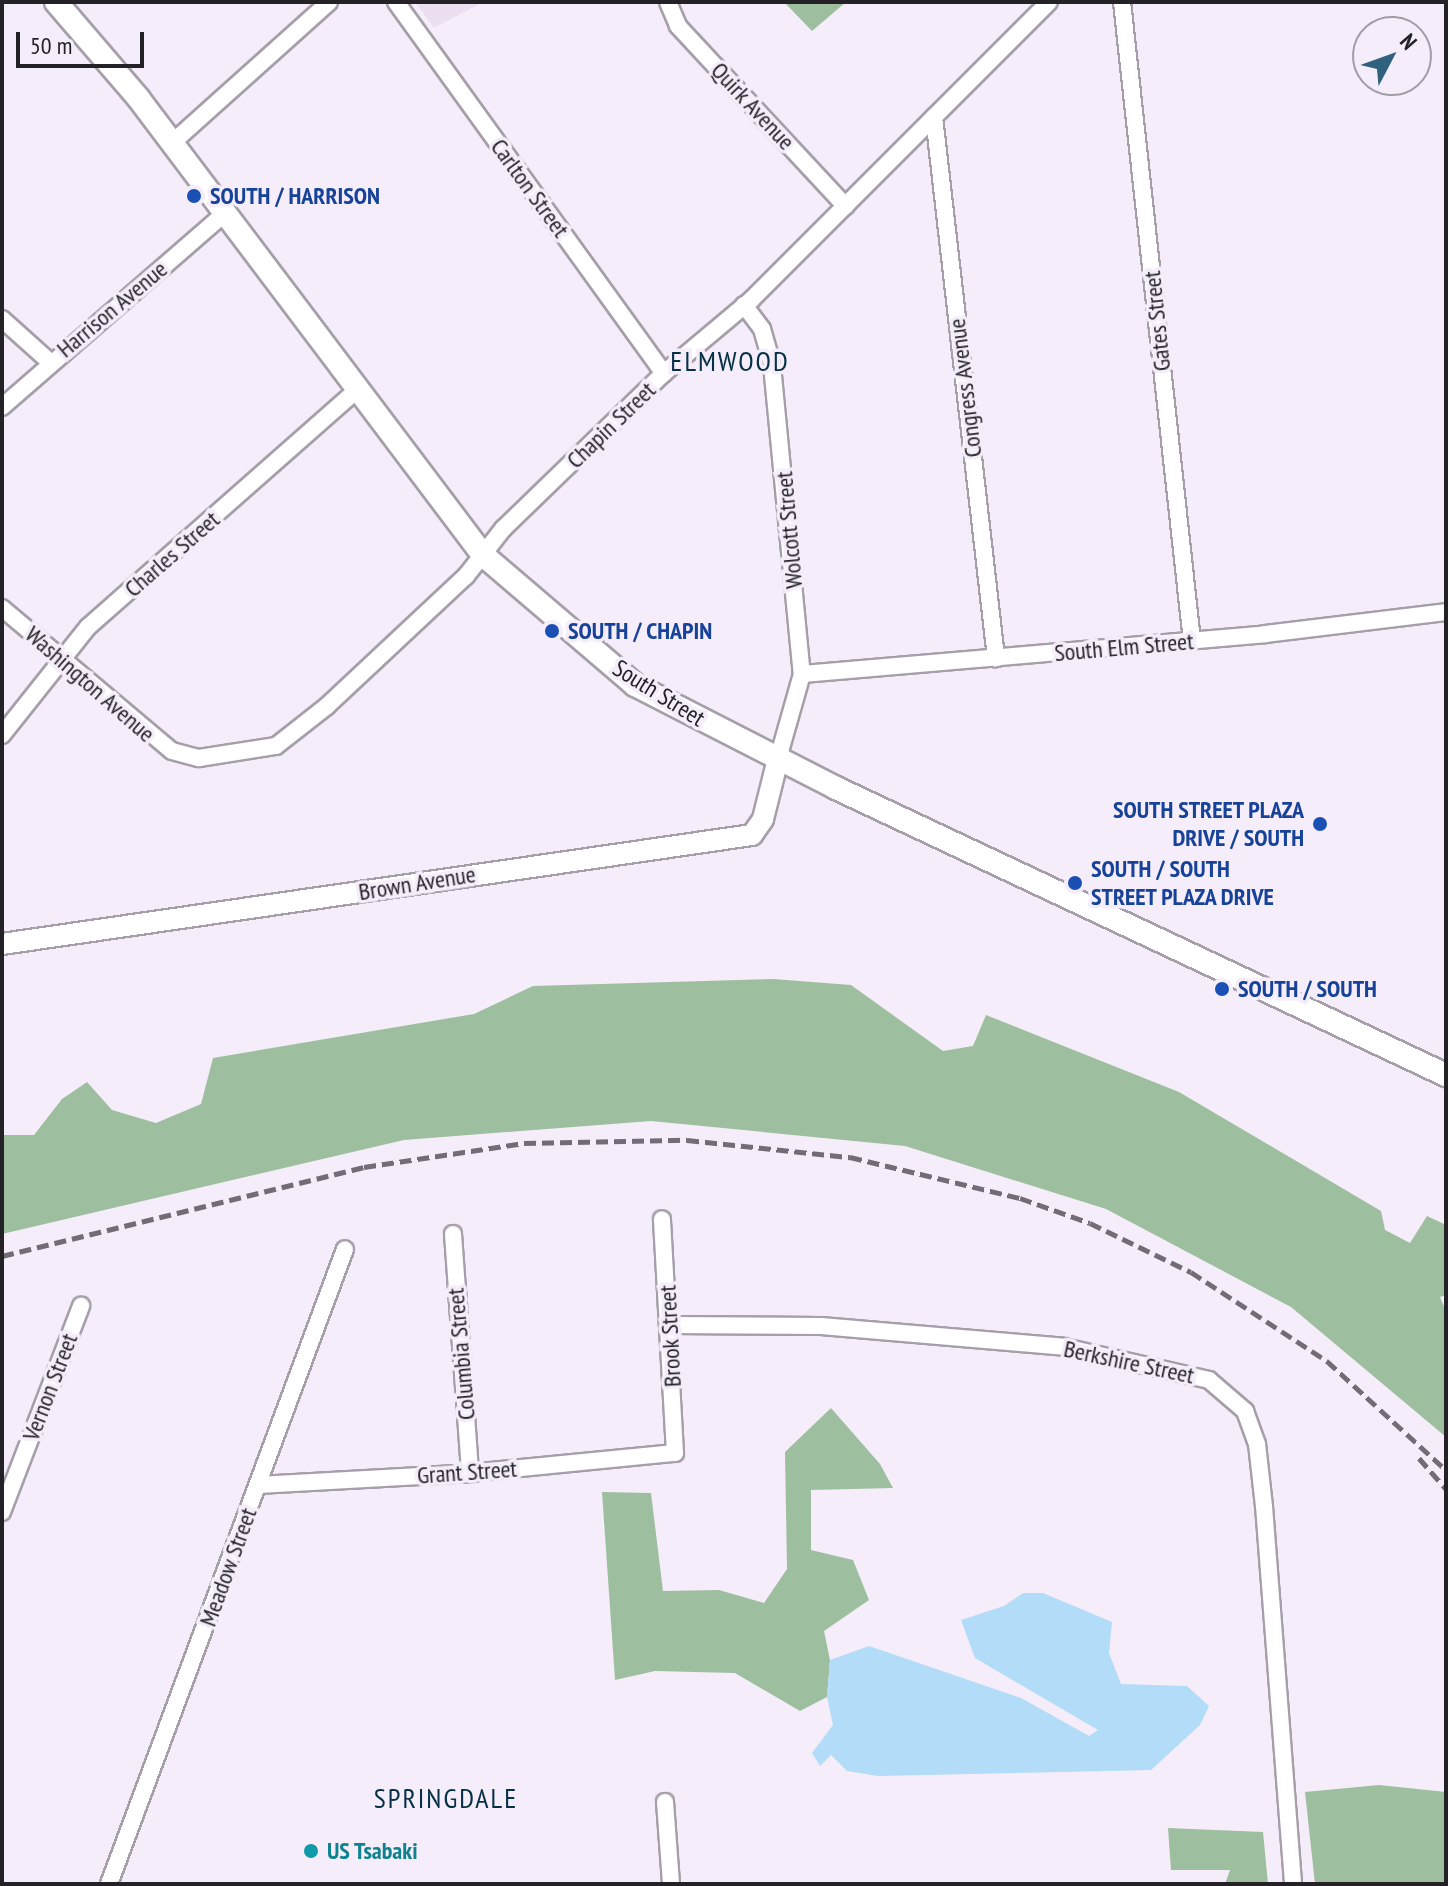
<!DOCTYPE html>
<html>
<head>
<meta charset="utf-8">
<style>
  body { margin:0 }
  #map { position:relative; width:1448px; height:1886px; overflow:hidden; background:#f5edf9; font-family:"PT Sans Narrow",sans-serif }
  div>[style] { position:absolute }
  .built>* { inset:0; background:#ebdff1 }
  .forest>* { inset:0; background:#9ebf9f }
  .water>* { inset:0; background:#b2dcf7 }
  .roads { filter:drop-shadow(2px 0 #a69faa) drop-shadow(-2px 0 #a69faa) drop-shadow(0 2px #a69faa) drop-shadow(0 -2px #a69faa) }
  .minor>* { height:16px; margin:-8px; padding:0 8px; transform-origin:8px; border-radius:8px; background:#fff }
  .tertiary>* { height:20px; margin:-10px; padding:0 10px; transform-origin:10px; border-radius:10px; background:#fff }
  .secondary>* { height:22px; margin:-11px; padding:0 11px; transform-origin:11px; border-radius:11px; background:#fff }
  .rail>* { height:5px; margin-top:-2.5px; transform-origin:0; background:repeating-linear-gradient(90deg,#726d74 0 12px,transparent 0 18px) }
  .dots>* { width:22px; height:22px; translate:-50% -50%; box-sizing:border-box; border:4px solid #f5edf9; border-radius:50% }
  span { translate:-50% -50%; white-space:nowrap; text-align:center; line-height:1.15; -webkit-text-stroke:7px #f5edf9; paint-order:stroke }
  .street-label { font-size:24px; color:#252227 }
  .transit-label { font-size:24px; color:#164399; font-weight:700 }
  .left { translate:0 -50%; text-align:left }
  .right { translate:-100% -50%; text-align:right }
  .culture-label { font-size:24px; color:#0d838f; font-weight:700 }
  .quarter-label { font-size:28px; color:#053046; letter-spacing:2px }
  .frame { position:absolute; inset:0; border:4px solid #252227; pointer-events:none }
  .north { position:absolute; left:1352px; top:16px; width:80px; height:80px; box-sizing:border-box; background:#f5edf9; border:2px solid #a29ca5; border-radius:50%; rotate:49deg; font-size:22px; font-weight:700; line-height:32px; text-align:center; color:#252227 }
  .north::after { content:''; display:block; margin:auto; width:28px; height:36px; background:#30617f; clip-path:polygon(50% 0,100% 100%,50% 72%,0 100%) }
  .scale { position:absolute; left:16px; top:32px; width:128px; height:36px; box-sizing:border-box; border:4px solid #252227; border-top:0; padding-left:10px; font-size:24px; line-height:28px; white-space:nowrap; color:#252227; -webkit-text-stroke:6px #f5edf9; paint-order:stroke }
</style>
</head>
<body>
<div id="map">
  <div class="built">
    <div style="clip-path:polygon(415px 2px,483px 2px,434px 28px)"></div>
  </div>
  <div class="forest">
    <div style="clip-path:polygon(784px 2px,846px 2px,812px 31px)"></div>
    <div style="clip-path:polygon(773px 979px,851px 985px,943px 1051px,973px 1046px,986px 1015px,1179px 1092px,1381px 1211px,1385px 1230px,1410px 1243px,1427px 1216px,1446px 1225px,1446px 1295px,1440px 1297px,1446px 1311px,1446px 1437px,1291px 1307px,1106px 1209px,905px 1146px,651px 1121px,404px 1140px,2px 1234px,2px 1135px,34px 1135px,62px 1099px,87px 1082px,112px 1110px,156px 1123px,201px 1104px,213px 1058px,474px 1014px,533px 986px)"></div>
    <div style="clip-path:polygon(831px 1408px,880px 1464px,893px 1488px,811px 1490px,811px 1550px,853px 1560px,869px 1600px,824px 1631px,830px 1660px,827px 1697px,800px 1711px,735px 1673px,655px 1671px,615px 1680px,602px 1492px,651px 1493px,663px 1591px,719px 1590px,764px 1603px,787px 1569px,785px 1452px)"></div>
    <div style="clip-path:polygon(1379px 1785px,1446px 1792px,1446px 1884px,1315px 1884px,1305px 1792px)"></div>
    <div style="clip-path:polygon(1168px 1828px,1263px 1832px,1268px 1884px,1225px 1884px,1230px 1870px,1171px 1870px)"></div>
  </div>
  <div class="water">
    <div style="clip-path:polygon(1023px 1593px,1043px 1593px,1112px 1622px,1109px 1653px,1121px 1684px,1187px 1686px,1209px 1706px,1200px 1725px,1151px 1770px,878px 1776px,847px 1771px,831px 1755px,820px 1766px,812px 1753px,833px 1725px,827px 1697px,830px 1660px,869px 1646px,1021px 1698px,1089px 1736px,1098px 1730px,975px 1658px,961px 1620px,1004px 1606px)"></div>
  </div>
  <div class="roads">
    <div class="minor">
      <div style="left:396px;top:2px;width:458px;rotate:54.2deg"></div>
      <div style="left:668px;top:2px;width:26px;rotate:67deg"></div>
      <div style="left:678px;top:26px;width:246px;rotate:47.1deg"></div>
      <div style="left:1122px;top:2px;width:643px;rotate:83.75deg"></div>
      <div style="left:934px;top:117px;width:545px;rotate:83.46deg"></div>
      <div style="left:172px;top:143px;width:211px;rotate:-41.9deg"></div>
      <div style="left:744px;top:305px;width:30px;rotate:53deg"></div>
      <div style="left:762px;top:329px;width:37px;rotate:74deg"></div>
      <div style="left:772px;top:365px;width:310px;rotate:84.5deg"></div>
      <div style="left:802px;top:674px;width:88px;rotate:105.8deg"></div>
      <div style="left:2px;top:319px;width:64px;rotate:41.9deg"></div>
      <div style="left:2px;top:407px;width:296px;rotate:-41deg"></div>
      <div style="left:2px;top:608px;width:222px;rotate:40.1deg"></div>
      <div style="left:172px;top:751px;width:28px;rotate:15deg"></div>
      <div style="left:199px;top:758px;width:78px;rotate:-8.9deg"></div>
      <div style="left:276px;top:746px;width:65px;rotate:-38.1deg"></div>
      <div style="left:327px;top:706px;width:190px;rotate:-43.1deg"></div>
      <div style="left:466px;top:576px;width:60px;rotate:-51.8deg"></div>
      <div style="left:503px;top:529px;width:224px;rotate:-44.1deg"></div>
      <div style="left:664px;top:373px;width:114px;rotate:-40deg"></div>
      <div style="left:751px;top:300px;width:421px;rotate:-45deg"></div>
      <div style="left:802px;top:674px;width:465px;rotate:-4.9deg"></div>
      <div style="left:1265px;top:634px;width:182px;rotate:-6.9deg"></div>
      <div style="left:2px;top:735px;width:138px;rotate:-51.5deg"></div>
      <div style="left:88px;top:627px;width:360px;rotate:-41.4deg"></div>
      <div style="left:453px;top:1234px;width:240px;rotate:85.9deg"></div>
      <div style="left:671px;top:1325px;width:150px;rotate:0.4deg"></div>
      <div style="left:821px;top:1326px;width:244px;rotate:4.9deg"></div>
      <div style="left:1064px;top:1347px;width:149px;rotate:12.8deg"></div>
      <div style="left:1209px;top:1380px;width:48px;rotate:40.7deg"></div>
      <div style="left:1245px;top:1411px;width:35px;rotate:70deg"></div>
      <div style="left:1257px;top:1444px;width:62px;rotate:83.6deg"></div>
      <div style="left:1264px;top:1506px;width:379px;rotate:85.6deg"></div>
      <div style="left:258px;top:1485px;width:212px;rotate:-3.2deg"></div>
      <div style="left:470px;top:1473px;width:206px;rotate:-5.6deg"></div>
      <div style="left:675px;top:1453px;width:234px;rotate:-93.2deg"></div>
      <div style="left:2px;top:1512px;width:221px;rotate:-69deg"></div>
      <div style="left:665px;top:1802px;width:82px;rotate:85.8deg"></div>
      <div style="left:109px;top:1884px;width:677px;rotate:-69.61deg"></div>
    </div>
    <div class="tertiary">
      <div style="left:2px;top:944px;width:758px;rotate:-8.27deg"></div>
      <div style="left:752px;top:835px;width:19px;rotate:-55deg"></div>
      <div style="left:763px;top:819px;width:62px;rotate:-76deg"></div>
    </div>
    <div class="secondary">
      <div style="left:56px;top:2px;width:128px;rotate:49.4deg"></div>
      <div style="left:139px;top:99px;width:571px;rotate:52.97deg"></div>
      <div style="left:483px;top:555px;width:200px;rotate:40.5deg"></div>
      <div style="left:635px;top:685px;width:226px;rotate:27.1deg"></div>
      <div style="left:836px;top:788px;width:674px;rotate:25.2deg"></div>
    </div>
  </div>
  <div class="rail">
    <div style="left:2px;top:1256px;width:373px;rotate:-13.8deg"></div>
    <div style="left:364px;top:1167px;width:162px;rotate:-8.5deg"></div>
    <div style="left:524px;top:1143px;width:163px;rotate:-1.1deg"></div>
    <div style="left:687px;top:1140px;width:164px;rotate:6deg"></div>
    <div style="left:850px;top:1157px;width:175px;rotate:13.6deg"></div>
    <div style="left:1020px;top:1198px;width:74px;rotate:19.7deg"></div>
    <div style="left:1090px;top:1223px;width:112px;rotate:25.9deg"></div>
    <div style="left:1191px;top:1272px;width:163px;rotate:33.2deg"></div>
    <div style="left:1327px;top:1361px;width:161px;rotate:42.5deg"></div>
    <div style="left:1419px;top:1458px;width:41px;rotate:48.9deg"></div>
  </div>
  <div class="dots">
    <div style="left:194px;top:196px;background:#1a4fb4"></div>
    <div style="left:552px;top:631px;background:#1a4fb4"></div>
    <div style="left:1320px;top:824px;background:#1a4fb4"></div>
    <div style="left:1075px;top:883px;background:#1a4fb4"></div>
    <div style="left:1222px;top:989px;background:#1a4fb4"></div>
    <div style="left:311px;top:1851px;background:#0f9aa8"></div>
  </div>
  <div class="street-label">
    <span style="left:753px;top:106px;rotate:47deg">Quirk Avenue</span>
    <span style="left:530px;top:188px;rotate:54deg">Carlton Street</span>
    <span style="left:112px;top:309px;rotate:-40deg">Harrison Avenue</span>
    <span style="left:1157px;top:321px;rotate:-96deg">Gates Street</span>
    <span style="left:965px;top:388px;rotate:-97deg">Congress Avenue</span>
    <span style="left:611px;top:425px;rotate:-44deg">Chapin Street</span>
    <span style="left:789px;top:530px;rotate:-95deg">Wolcott Street</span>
    <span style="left:172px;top:554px;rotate:-41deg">Charles Street</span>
    <span style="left:1124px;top:647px;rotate:-5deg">South Elm Street</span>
    <span style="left:90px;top:684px;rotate:41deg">Washington Avenue</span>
    <span style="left:659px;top:693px;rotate:32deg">South Street</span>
    <span style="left:417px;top:883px;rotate:-9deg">Brown Avenue</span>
    <span style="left:670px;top:1336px;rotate:-93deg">Brook Street</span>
    <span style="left:461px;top:1354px;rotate:-95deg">Columbia Street</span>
    <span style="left:1129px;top:1362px;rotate:12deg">Berkshire Street</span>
    <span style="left:50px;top:1387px;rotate:-69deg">Vernon Street</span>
    <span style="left:467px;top:1472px;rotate:-4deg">Grant Street</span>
    <span style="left:228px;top:1567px;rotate:-70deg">Meadow Street</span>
  </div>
  <div class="transit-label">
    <span class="left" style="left:210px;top:196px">SOUTH / HARRISON</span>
    <span class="left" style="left:568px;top:631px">SOUTH / CHAPIN</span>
    <span class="right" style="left:1304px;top:824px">SOUTH STREET PLAZA<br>DRIVE / SOUTH</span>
    <span class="left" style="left:1091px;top:883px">SOUTH / SOUTH<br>STREET PLAZA DRIVE</span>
    <span class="left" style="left:1238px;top:989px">SOUTH / SOUTH</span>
  </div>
  <div class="culture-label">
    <span class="left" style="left:327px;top:1851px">US Tsabaki</span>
  </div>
  <div class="quarter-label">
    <span style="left:730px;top:361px">ELMWOOD</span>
    <span style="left:446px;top:1798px">SPRINGDALE</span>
  </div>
  <div class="frame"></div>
  <div class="north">N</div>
  <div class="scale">50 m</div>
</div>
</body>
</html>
